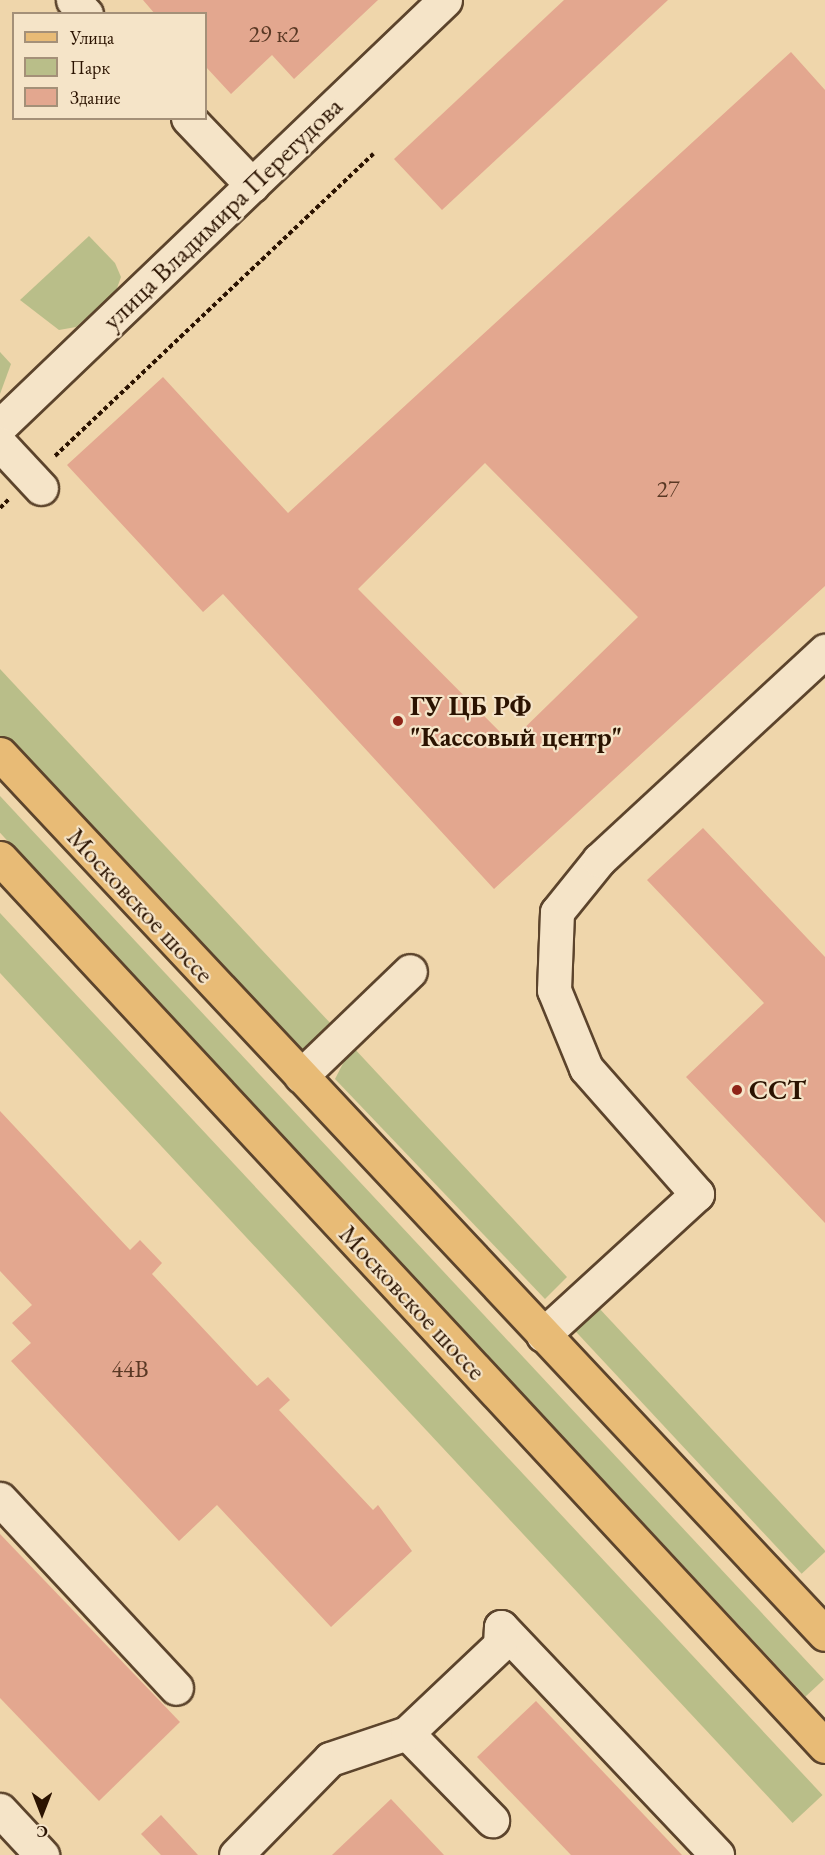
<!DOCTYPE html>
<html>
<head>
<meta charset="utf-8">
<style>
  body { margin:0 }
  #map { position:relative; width:825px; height:1855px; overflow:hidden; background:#efd6ab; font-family:"EB Garamond",serif }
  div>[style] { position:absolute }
  .green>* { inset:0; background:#b9be89; transform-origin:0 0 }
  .building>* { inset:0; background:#e3a78f }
  .path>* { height:4px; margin-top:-2px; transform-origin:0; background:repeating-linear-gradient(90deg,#2b1301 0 4.5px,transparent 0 7.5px) }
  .roads { filter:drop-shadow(2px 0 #5c442c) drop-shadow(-2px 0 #5c442c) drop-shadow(0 2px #5c442c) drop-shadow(0 -2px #5c442c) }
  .minor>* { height:33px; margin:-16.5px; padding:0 16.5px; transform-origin:16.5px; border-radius:16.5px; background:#f5e4c8 }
  .major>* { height:33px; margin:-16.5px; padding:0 16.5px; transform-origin:16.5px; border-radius:16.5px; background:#e8bb76 }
  .dots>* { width:16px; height:16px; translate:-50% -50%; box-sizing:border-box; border:3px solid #f5e4c8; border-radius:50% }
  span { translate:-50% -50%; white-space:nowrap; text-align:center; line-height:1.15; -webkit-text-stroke:4.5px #f5e4c8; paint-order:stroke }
  .number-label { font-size:24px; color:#593824 }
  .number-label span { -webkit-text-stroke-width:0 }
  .street-label { font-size:27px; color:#2b1301 }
  .poi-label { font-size:27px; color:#2b1301; font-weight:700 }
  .left { translate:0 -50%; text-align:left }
  .legend { position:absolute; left:12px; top:12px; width:195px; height:108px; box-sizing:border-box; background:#f5e4c8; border:2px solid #a49078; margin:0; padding:8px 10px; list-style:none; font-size:18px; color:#2b1301 }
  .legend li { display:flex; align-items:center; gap:12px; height:30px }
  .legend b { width:30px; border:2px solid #a49078 }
  .north { position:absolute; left:12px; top:1783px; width:60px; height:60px; -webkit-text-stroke:4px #f5e4c8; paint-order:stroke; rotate:180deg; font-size:16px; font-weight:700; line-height:24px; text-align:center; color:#2b1301 }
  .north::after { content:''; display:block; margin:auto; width:21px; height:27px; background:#2b1301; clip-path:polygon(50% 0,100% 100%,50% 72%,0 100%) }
</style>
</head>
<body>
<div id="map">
  <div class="green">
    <div style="clip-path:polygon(89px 236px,115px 263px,121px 277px,116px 291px,76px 327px,59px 330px,20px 300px)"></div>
    <div style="clip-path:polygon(0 352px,11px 364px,0 394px)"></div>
    <div style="left:0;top:669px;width:490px;height:50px;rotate:47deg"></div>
    <div style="left:0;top:796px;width:1208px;height:25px;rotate:47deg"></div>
    <div style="left:0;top:913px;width:1206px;height:41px;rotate:47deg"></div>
    <div style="clip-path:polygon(352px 1046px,567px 1277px,545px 1299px,335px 1079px)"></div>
    <div style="left:598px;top:1307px;width:334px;height:33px;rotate:47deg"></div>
  </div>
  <div class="building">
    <div style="clip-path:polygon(143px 0,378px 0,294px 79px,272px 55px,231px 94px,206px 67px,206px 14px,155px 14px)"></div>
    <div style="clip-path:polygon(564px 0,668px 0,442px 210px,394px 159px)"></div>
    <div style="clip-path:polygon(evenodd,791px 52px,825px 90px,825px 586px,494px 889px,223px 594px,203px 612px,67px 465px,163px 377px,288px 513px,791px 52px,485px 463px,638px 617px,510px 742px,358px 589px,485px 463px)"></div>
    <div style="clip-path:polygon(703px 828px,825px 957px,825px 1223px,686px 1077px,764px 1003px,647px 880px)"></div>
    <div style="clip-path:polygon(0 1111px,130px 1250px,140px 1240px,162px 1263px,152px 1274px,257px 1386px,268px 1377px,290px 1400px,279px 1410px,373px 1510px,378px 1505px,412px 1551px,331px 1627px,217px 1505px,179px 1541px,11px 1361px,31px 1343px,12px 1323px,32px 1305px,0 1271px)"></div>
    <div style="clip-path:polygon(0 1534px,180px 1722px,99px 1801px,0 1698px)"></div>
    <div style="clip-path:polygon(536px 1701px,682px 1855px,571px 1855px,477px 1757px)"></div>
    <div style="clip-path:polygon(391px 1799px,444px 1855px,332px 1855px)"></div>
    <div style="clip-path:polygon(161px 1815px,198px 1855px,161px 1855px,141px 1834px)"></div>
  </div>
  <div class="path">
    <div style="left:55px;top:456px;width:439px;rotate:-43.5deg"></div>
    <div style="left:0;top:508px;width:14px;rotate:-45deg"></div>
  </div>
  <div class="roads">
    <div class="minor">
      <div style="left:73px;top:0;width:19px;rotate:47deg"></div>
      <div style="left:188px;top:118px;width:93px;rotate:46.3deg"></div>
      <div style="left:0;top:426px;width:616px;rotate:-43.75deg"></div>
      <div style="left:0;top:444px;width:60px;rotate:47deg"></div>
      <div style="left:301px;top:1076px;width:151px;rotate:-43.9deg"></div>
      <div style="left:543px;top:1335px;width:209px;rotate:-42.5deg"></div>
      <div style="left:697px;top:1194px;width:168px;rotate:-131.4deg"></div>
      <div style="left:586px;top:1068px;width:84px;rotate:-112.3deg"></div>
      <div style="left:554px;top:990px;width:78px;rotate:-87.8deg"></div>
      <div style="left:557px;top:912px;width:67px;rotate:-51.1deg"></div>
      <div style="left:599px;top:860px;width:308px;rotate:-42.8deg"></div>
      <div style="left:0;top:1499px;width:258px;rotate:47deg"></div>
      <div style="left:501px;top:1627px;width:314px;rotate:46.5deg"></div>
      <div style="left:407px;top:1733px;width:122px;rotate:45.7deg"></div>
      <div style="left:0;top:1810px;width:62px;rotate:47deg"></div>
      <div style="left:236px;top:1855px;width:134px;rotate:-45.6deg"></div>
      <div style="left:330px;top:1759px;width:81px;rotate:-18.7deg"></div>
      <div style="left:407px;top:1733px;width:128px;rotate:-43.4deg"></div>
      <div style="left:500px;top:1645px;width:18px;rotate:-87deg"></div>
    </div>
    <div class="major">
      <div style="left:0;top:754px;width:1206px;rotate:46.85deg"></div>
      <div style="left:0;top:858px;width:1212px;rotate:47.11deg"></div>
    </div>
  </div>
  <div class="dots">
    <div style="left:398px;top:721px;background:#8f2418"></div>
    <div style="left:737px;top:1090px;background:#8f2418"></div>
  </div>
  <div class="number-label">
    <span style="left:274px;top:34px">29 к2</span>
    <span style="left:668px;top:489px">27</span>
    <span style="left:130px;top:1369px">44В</span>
  </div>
  <div class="street-label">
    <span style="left:222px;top:213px;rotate:-44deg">улица Владимира Перегудова</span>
    <span style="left:141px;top:905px;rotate:47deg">Московское шоссе</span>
    <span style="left:413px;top:1302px;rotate:47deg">Московское шоссе</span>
  </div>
  <div class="poi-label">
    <span class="left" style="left:410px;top:721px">ГУ ЦБ РФ<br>"Кассовый центр"</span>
    <span class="left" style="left:749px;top:1090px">ССТ</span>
  </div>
  <ul class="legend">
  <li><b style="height:8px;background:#e8bb76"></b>Улица</li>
  <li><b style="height:16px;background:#b9be89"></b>Парк</li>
  <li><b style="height:16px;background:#e3a78f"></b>Здание</li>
  </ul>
  <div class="north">С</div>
</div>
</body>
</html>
